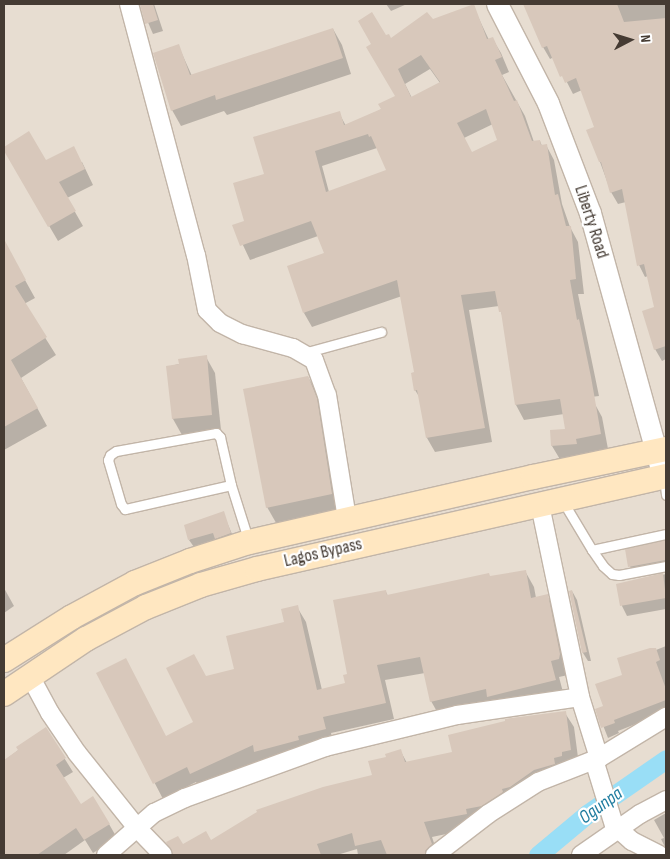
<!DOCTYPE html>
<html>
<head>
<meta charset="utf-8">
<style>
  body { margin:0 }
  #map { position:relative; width:670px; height:859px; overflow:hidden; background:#f3ece3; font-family:"Sofia Sans Condensed",sans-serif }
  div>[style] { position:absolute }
  .residential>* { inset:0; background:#e7ddd1; transform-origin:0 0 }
  .shadow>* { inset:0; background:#0003 }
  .canal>* { height:19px; margin:-9.5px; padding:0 9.5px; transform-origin:9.5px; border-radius:9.5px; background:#99def6 }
  .building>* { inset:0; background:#d8c8bb }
  .roads { filter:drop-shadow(1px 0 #c2b5a8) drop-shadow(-1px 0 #c2b5a8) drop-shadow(0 1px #c2b5a8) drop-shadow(0 -1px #c2b5a8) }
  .service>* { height:9px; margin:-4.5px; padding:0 4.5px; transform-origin:4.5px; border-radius:4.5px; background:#fff }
  .minor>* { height:18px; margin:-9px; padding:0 9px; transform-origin:9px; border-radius:9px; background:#fff }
  .tertiary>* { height:21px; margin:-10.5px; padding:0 10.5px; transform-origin:10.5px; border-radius:10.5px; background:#fff }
  .secondary>* { height:24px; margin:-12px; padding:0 12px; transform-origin:12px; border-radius:12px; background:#ffe7c1 }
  span { translate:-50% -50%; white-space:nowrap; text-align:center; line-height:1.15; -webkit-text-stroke:4.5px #fff; paint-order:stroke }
  .street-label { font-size:18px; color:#453b33 }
  .water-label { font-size:19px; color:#217da0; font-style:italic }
  .frame { position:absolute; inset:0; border:5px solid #453b33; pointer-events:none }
  .north { position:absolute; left:605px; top:15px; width:50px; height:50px; -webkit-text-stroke:4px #fff; paint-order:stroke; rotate:85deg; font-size:14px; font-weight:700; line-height:20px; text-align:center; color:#453b33 }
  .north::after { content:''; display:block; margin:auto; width:18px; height:22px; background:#453b33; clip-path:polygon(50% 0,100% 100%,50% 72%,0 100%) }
</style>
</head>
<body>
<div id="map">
  <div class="residential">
    <div style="left:4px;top:4px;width:662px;height:851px"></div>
  </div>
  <div class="shadow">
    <div style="clip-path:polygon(140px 4px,154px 4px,163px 31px,153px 34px)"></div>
    <div style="clip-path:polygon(386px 4px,407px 4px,391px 11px)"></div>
    <div style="clip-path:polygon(524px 4px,666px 4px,666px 359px,662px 361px,655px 349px,655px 308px,648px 276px,645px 277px,639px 265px,626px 202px,618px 204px,611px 192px,600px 162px,595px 128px,582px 90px,573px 94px,554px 57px,550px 59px,543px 47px)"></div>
    <div style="clip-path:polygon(evenodd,473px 6px,489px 40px,492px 38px,501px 53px,509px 72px,502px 75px,525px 116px,534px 142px,540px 141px,542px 146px,546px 145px,554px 160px,562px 204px,570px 227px,578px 242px,584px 294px,578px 294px,599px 396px,591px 397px,602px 417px,608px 449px,584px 454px,584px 458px,561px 461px,552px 446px,551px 432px,567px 430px,564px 414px,524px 420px,516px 405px,503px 318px,499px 306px,469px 310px,492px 442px,435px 452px,427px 438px,420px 398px,415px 390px,416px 373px,402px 296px,312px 327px,304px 313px,325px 254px,318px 236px,250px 260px,234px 226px,245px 222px,266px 175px,339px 113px,346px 126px,382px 109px,396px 97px,385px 37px,391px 40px,473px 6px,430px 69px,440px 83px,412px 98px,405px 84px,430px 69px,473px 6px,493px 124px,498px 141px,472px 154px,464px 138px,493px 124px,473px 6px,377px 148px,388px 171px,329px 192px,322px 166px,377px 148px)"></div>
    <div style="clip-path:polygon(333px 29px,342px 45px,351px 74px,227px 115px,224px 111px,181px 126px,172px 110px,178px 45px,192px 76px)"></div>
    <div style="clip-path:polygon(29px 133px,45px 162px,82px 162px,93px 185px,67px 198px,83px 226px,58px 241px,4px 149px)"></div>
    <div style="clip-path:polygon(10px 253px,35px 298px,24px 304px,56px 355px,21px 378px,47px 426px,4px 450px,4px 257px)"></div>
    <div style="clip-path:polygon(206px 357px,215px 373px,221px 430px,182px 435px,173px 419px,167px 367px)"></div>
    <div style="clip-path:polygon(308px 377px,320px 398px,343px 515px,279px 528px,267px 507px)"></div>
    <div style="clip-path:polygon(223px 513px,235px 541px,194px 547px,189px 540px)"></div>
    <div style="clip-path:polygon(666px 542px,666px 571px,635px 577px,630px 566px,627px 550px)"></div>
    <div style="clip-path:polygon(525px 571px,534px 587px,536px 598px,547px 596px,556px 611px,568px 675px,559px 677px,564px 696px,440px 717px,431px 701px,425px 673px,385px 680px,394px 719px,331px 733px,334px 744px,264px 767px,261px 761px,200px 789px,196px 782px,163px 799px,98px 674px,166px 737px,195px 722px,206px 678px,236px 670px,285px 623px,297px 607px,306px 622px,322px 690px,347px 684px,348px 675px,386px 592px,388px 596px)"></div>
    <div style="clip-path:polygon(666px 574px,666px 609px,627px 616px,622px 606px,618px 585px)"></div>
    <div style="clip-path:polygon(4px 588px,14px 606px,4px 613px)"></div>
    <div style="clip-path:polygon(572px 591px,577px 600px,591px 661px,588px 661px,583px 653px)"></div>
    <div style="clip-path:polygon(666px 646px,666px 712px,618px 731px,619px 733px,608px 738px,597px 710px,605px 707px,623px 675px,656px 650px)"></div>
    <div style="clip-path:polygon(565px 713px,574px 727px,579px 765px,542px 785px,475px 828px,432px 837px,438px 855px,358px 855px,357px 849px,337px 855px,174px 855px,183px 846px,210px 842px,373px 776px,388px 758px,400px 750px,407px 763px,454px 753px)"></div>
    <div style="clip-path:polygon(46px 729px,73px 772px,63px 778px,80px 805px,109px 824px,117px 838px,93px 853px,85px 840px,64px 855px,4px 855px,4px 761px)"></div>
    <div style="clip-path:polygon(666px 813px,666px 849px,661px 839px,664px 838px,654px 820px)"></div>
  </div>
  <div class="canal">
    <div style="left:538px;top:855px;width:64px;rotate:-39.9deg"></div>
    <div style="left:587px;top:814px;width:96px;rotate:-34.8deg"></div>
  </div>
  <div class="building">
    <div style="clip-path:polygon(140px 4px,153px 4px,158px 20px,145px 24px)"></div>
    <div style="clip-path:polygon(evenodd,474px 4px,487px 39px,493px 37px,502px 57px,495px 60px,514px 101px,517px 100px,532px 141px,540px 140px,541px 145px,547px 144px,555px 195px,558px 194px,566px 226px,571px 226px,576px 279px,570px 280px,577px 320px,579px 319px,591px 377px,601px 434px,576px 439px,577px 444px,551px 446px,550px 430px,565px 429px,560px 399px,515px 405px,501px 312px,499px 312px,495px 291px,461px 295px,485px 428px,426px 438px,417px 390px,414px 391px,411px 373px,414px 372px,397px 280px,303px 313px,287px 266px,324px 253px,311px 221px,240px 246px,232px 225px,244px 221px,233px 183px,264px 174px,253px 137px,340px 111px,344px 125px,381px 109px,378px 104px,395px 96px,366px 47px,371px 44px,358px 21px,372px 12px,386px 35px,389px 34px,391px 38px,427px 12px,433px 19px,474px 4px,421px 55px,440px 82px,411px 97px,398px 69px,421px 55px,474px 4px,486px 109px,497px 140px,472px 152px,457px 123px,486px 109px,474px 4px,368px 134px,369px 137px,371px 136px,386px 170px,326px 192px,315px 151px,368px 134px)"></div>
    <div style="clip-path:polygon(523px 4px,617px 4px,624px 22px,666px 18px,666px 346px,654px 350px,642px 311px,654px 307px,644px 264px,637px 266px,622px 189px,610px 193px,601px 162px,599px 162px,586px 130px,594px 127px,576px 78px,565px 83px,562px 76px,560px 77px,547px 46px,542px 48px)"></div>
    <div style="clip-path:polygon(333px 28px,343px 58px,216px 100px,215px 95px,171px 111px,153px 53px,179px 44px,190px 75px)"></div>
    <div style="clip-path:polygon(29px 131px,46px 160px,74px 146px,85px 169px,59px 182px,76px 211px,48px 227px,4px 151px,4px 147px)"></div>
    <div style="clip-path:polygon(4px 239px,26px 280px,15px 286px,47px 337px,11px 360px,38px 408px,4px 427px)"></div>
    <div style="clip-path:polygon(207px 355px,212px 415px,172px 419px,166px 366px,179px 364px,178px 359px)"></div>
    <div style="clip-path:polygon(308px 376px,317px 398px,332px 494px,266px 508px,243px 389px)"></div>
    <div style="clip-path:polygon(224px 511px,231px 533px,215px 539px,213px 533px,188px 540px,184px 525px)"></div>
    <div style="clip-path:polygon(666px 540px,666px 560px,628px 567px,625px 549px)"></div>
    <div style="clip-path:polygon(526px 570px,531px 598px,548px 594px,560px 654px,559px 659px,551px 661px,556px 680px,487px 697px,486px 689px,430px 702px,420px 657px,377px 665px,386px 703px,323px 717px,326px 729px,298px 736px,299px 740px,254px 752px,253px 745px,190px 774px,187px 767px,153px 784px,96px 673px,126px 658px,166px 736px,193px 722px,166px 668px,194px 654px,206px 676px,234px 669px,226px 636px,284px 622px,281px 609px,298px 605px,317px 690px,345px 683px,343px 675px,347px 674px,333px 600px,386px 590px,387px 595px,489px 573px,490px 576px)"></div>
    <div style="clip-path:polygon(663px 573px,666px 598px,620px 606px,616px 584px)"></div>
    <div style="clip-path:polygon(572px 590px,587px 652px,582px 653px,569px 591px)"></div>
    <div style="clip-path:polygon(650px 648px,656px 648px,660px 660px,656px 662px,666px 689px,666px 700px,614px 720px,615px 723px,601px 728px,595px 709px,603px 706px,595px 684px,622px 675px,617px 658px)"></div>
    <div style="clip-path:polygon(566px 711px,571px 750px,562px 752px,562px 756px,554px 758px,555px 764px,534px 770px,510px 787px,502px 789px,503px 792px,482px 806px,466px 809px,467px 814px,424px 822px,432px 844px,425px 851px,425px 855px,387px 855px,381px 840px,355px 846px,352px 833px,317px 844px,321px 855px,173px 855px,166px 842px,178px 836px,183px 844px,206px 831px,211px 840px,257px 812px,256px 810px,323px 787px,372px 775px,368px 761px,386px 757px,385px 754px,401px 749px,405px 762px,452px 752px,448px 735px,505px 721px,505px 719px)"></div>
    <div style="clip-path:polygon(46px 727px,66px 758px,56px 765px,81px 804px,93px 796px,110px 824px,84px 840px,76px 828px,37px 855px,4px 855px,4px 760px,18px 750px,16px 747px)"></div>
  </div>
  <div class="roads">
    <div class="service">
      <div style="left:304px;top:353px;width:80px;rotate:-15.3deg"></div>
      <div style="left:664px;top:478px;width:17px;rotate:83deg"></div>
      <div style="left:231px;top:485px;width:109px;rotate:167.2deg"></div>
      <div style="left:125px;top:509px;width:6px;rotate:-129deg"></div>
      <div style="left:121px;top:504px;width:46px;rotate:-106.5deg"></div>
      <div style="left:108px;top:460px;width:5px;rotate:-68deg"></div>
      <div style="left:110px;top:455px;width:7px;rotate:-34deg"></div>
      <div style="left:116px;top:451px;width:102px;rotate:-10.2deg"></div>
      <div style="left:216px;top:433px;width:6px;rotate:45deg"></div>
      <div style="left:220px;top:437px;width:49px;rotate:77.1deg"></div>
      <div style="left:231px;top:485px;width:60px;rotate:72.5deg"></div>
      <div style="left:562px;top:500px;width:58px;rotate:59deg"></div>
      <div style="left:592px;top:550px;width:19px;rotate:55deg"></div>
      <div style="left:603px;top:566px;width:12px;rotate:42deg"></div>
      <div style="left:612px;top:574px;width:7px;rotate:8deg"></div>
      <div style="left:619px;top:575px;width:48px;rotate:-10.8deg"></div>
      <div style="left:592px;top:550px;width:76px;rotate:-12.2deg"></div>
    </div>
    <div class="minor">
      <div style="left:129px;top:4px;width:260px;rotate:75.1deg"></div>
      <div style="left:196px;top:255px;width:56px;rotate:78.7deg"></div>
      <div style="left:207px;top:310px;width:18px;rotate:45deg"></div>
      <div style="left:220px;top:323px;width:25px;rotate:27deg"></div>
      <div style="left:242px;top:334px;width:53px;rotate:15.4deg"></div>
      <div style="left:293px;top:348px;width:24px;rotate:30deg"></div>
      <div style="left:314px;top:360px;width:37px;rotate:70deg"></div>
      <div style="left:327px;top:395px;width:126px;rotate:80.8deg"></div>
      <div style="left:540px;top:505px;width:196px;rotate:78.2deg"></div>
      <div style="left:580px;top:697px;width:64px;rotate:72.7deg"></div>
      <div style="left:599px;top:758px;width:5px;rotate:158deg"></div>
      <div style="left:594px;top:760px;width:68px;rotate:72.9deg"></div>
      <div style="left:614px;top:825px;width:24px;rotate:42deg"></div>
      <div style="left:632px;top:841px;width:30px;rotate:27deg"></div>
      <div style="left:30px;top:676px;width:42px;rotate:61.6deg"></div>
      <div style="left:50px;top:713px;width:48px;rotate:56deg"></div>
      <div style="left:77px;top:753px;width:96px;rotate:51.3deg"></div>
      <div style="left:137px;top:828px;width:37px;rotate:46deg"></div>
      <div style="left:106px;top:855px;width:64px;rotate:-41.2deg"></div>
      <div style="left:154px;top:813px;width:34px;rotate:-26deg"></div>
      <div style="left:185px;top:798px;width:149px;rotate:-20deg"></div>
      <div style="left:325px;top:747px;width:136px;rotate:-13.6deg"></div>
      <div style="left:457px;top:715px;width:124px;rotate:-8.3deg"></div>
      <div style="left:435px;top:855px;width:67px;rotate:-37.7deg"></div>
      <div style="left:488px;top:814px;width:59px;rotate:-32.6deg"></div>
      <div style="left:538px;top:782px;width:66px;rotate:-21.5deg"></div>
      <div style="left:599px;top:758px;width:79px;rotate:-31.5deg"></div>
      <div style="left:581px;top:855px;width:72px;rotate:-34.8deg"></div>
      <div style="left:640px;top:814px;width:30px;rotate:-28deg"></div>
    </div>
    <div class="tertiary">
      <div style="left:497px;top:4px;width:111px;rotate:62.7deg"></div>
      <div style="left:548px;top:103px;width:118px;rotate:69.1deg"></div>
      <div style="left:590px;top:213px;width:273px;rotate:74.5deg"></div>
    </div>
    <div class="secondary">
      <div style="left:4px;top:660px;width:80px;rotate:-32.3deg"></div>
      <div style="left:72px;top:617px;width:72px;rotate:-28.4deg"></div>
      <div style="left:135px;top:583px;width:59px;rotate:-21.8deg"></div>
      <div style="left:190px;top:561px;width:62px;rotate:-17.9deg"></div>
      <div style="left:249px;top:542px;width:291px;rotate:-12.9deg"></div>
      <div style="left:533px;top:477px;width:136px;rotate:-11.9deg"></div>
      <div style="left:4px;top:694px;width:99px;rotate:-33.9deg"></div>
      <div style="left:86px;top:639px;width:68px;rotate:-28.1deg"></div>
      <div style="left:146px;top:607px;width:59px;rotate:-21.8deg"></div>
      <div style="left:201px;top:585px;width:58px;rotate:-15.9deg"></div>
      <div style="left:257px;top:569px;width:419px;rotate:-12.8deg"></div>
    </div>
  </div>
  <div class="street-label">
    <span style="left:591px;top:222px;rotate:72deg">Liberty Road</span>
    <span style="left:323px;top:553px;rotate:-13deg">Lagos Bypass</span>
  </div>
  <div class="water-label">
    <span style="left:601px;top:806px;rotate:-36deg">Ogunpa</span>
  </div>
  <div class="frame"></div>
  <div class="north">N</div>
</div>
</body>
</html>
